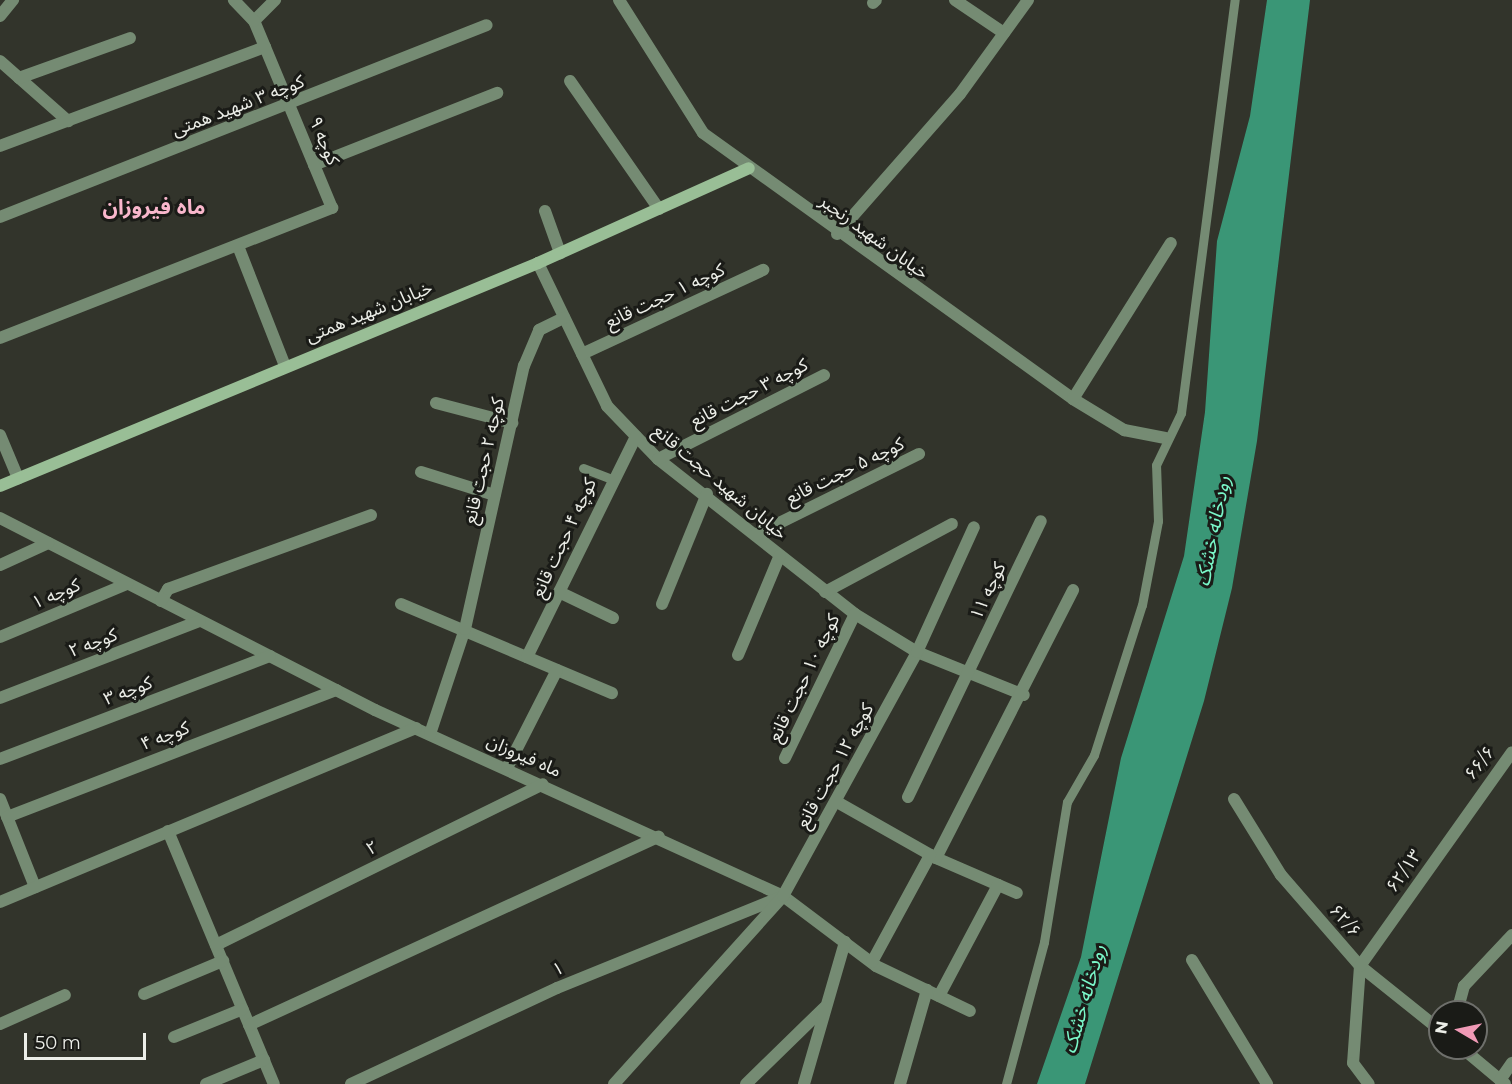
<!DOCTYPE html>
<html>
<head>
<meta charset="utf-8">
<style>
  body { margin:0 }
  #map { position:relative; width:1512px; height:1084px; overflow:hidden; background:#32342b; font-family:Montserrat,"Noto Sans Arabic",sans-serif }
  div>[style] { position:absolute }
  .water>* { inset:0; background:#3a9676 }
  .lane>* { height:9px; margin:-4.5px; padding:0 4.5px; transform-origin:4.5px; border-radius:4.5px; background:#758b73 }
  .street>* { height:12px; margin:-6px; padding:0 6px; transform-origin:6px; border-radius:6px; background:#758b73 }
  .secondary>* { height:12px; margin:-6px; padding:0 6px; transform-origin:6px; border-radius:6px; background:#99be96 }
  span { translate:-50% -50%; white-space:nowrap; text-align:center; line-height:1.15; -webkit-text-stroke:6px #1a1b17; paint-order:stroke }
  .street-label { font-size:18px; color:#eceee8 }
  .water-label { font-size:20px; color:#7af7c9; font-style:italic }
  .quarter-label { font-size:21px; color:#f9b7cc; font-weight:700 }
  .north { position:absolute; left:1428px; top:1000px; width:60px; height:60px; box-sizing:border-box; background:#1a1b17; border:2px solid #6e6f6b; border-radius:50%; rotate:279deg; font-size:16px; font-weight:700; line-height:24px; text-align:center; color:#eceee8 }
  .north::after { content:''; display:block; margin:auto; width:21px; height:27px; background:#f09ab6; clip-path:polygon(50% 0,100% 100%,50% 72%,0 100%) }
  .scale { position:absolute; left:24px; top:1033px; width:122px; height:27px; box-sizing:border-box; border:3px solid #eceee8; border-top:0; padding-left:8px; font-size:18px; line-height:21px; white-space:nowrap; color:#eceee8; -webkit-text-stroke:4px #1a1b17; paint-order:stroke }
</style>
</head>
<body>
<div id="map">
  <div class="water">
    <div style="clip-path:polygon(1267px 0,1310px 0,1257px 441px,1232px 588px,1204px 701px,1085px 1084px,1037px 1084px,1081px 957px,1121px 758px,1184px 556px,1205px 412px,1217px 241px,1250px 116px)"></div>
  </div>
  <div class="lane">
    <div style="left:583px;top:468px;width:30px;rotate:21deg"></div>
    <div style="left:1006px;top:1084px;width:147px;rotate:-75deg"></div>
    <div style="left:1044px;top:942px;width:142px;rotate:-80.7deg"></div>
    <div style="left:1067px;top:802px;width:54px;rotate:-60.1deg"></div>
    <div style="left:1094px;top:755px;width:157px;rotate:-72.3deg"></div>
    <div style="left:1142px;top:605px;width:86px;rotate:-79.2deg"></div>
    <div style="left:1158px;top:521px;width:56px;rotate:-92deg"></div>
    <div style="left:1156px;top:465px;width:58px;rotate:-64.3deg"></div>
    <div style="left:1181px;top:413px;width:417px;rotate:-82.6deg"></div>
  </div>
  <div class="street">
    <div style="left:619px;top:0;width:157px;rotate:57.7deg"></div>
    <div style="left:703px;top:133px;width:456px;rotate:35.7deg"></div>
    <div style="left:1073px;top:399px;width:60px;rotate:31.3deg"></div>
    <div style="left:1124px;top:430px;width:42px;rotate:11deg"></div>
    <div style="left:955px;top:0;width:59px;rotate:34deg"></div>
    <div style="left:873px;top:3px;width:4px;rotate:-45deg"></div>
    <div style="left:0;top:16px;width:21px;rotate:-51deg"></div>
    <div style="left:254px;top:21px;width:30px;rotate:-45deg"></div>
    <div style="left:0;top:61px;width:91px;rotate:41.4deg"></div>
    <div style="left:19px;top:78px;width:118px;rotate:-19.8deg"></div>
    <div style="left:570px;top:81px;width:156px;rotate:55.2deg"></div>
    <div style="left:0;top:146px;width:283px;rotate:-20.5deg"></div>
    <div style="left:314px;top:165px;width:197px;rotate:-21.5deg"></div>
    <div style="left:545px;top:211px;width:45px;rotate:70.3deg"></div>
    <div style="left:0;top:217px;width:523px;rotate:-21.52deg"></div>
    <div style="left:837px;top:234px;width:186px;rotate:-48.7deg"></div>
    <div style="left:960px;top:94px;width:116px;rotate:-54.1deg"></div>
    <div style="left:238px;top:246px;width:129px;rotate:68.6deg"></div>
    <div style="left:538px;top:263px;width:159px;rotate:64.2deg"></div>
    <div style="left:607px;top:406px;width:74px;rotate:46.1deg"></div>
    <div style="left:658px;top:459px;width:251px;rotate:38.2deg"></div>
    <div style="left:855px;top:614px;width:73px;rotate:31.5deg"></div>
    <div style="left:917px;top:652px;width:115px;rotate:21.9deg"></div>
    <div style="left:0;top:338px;width:357px;rotate:-21.4deg"></div>
    <div style="left:332px;top:208px;width:203px;rotate:-112.6deg"></div>
    <div style="left:254px;top:21px;width:29px;rotate:-134deg"></div>
    <div style="left:582px;top:354px;width:200px;rotate:-24.9deg"></div>
    <div style="left:1073px;top:399px;width:184px;rotate:-57.9deg"></div>
    <div style="left:436px;top:403px;width:79px;rotate:14.7deg"></div>
    <div style="left:0;top:435px;width:47px;rotate:67.3deg"></div>
    <div style="left:658px;top:459px;width:186px;rotate:-26.8deg"></div>
    <div style="left:421px;top:472px;width:77px;rotate:17.3deg"></div>
    <div style="left:0;top:518px;width:421px;rotate:27.1deg"></div>
    <div style="left:375px;top:710px;width:448px;rotate:24.5deg"></div>
    <div style="left:783px;top:896px;width:116px;rotate:37deg"></div>
    <div style="left:876px;top:966px;width:104px;rotate:25.6deg"></div>
    <div style="left:755px;top:535px;width:183px;rotate:-26.3deg"></div>
    <div style="left:0;top:565px;width:53px;rotate:-24.6deg"></div>
    <div style="left:559px;top:592px;width:60px;rotate:25.7deg"></div>
    <div style="left:825px;top:592px;width:144px;rotate:-28.2deg"></div>
    <div style="left:161px;top:601px;width:14px;rotate:-60deg"></div>
    <div style="left:168px;top:589px;width:216px;rotate:-20deg"></div>
    <div style="left:401px;top:604px;width:229px;rotate:22.9deg"></div>
    <div style="left:662px;top:604px;width:119px;rotate:-67.8deg"></div>
    <div style="left:0;top:637px;width:138px;rotate:-22.7deg"></div>
    <div style="left:738px;top:655px;width:108px;rotate:-67.2deg"></div>
    <div style="left:527px;top:657px;width:246px;rotate:-63.7deg"></div>
    <div style="left:0;top:698px;width:214px;rotate:-21.1deg"></div>
    <div style="left:430px;top:734px;width:111px;rotate:-71.6deg"></div>
    <div style="left:465px;top:629px;width:270px;rotate:-77.4deg"></div>
    <div style="left:524px;top:366px;width:39px;rotate:-67deg"></div>
    <div style="left:539px;top:330px;width:28px;rotate:-26deg"></div>
    <div style="left:785px;top:758px;width:160px;rotate:-64.1deg"></div>
    <div style="left:0;top:759px;width:289px;rotate:-20.9deg"></div>
    <div style="left:507px;top:768px;width:110px;rotate:-63deg"></div>
    <div style="left:908px;top:797px;width:306px;rotate:-64.3deg"></div>
    <div style="left:0;top:799px;width:95px;rotate:68.3deg"></div>
    <div style="left:1234px;top:799px;width:89px;rotate:58.3deg"></div>
    <div style="left:1281px;top:875px;width:121px;rotate:49deg"></div>
    <div style="left:1360px;top:966px;width:97px;rotate:94.1deg"></div>
    <div style="left:1353px;top:1063px;width:26px;rotate:53deg"></div>
    <div style="left:837px;top:802px;width:114px;rotate:29.5deg"></div>
    <div style="left:936px;top:858px;width:88px;rotate:23.4deg"></div>
    <div style="left:7px;top:817px;width:353px;rotate:-21.1deg"></div>
    <div style="left:168px;top:831px;width:274px;rotate:67.3deg"></div>
    <div style="left:936px;top:858px;width:301px;rotate:-62.9deg"></div>
    <div style="left:0;top:902px;width:451px;rotate:-22.7deg"></div>
    <div style="left:216px;top:945px;width:364px;rotate:-26.2deg"></div>
    <div style="left:1192px;top:960px;width:145px;rotate:58.8deg"></div>
    <div style="left:872px;top:962px;width:122px;rotate:-61.5deg"></div>
    <div style="left:144px;top:994px;width:86px;rotate:-22.7deg"></div>
    <div style="left:939px;top:996px;width:126px;rotate:-62deg"></div>
    <div style="left:1457px;top:1012px;width:27px;rotate:-75deg"></div>
    <div style="left:1464px;top:986px;width:70px;rotate:-46.7deg"></div>
    <div style="left:0;top:1024px;width:71px;rotate:-24deg"></div>
    <div style="left:249px;top:1025px;width:451px;rotate:-24.7deg"></div>
    <div style="left:1440px;top:1030px;width:102px;rotate:-141.3deg"></div>
    <div style="left:1360px;top:966px;width:262px;rotate:-54.6deg"></div>
    <div style="left:174px;top:1037px;width:74px;rotate:-22.1deg"></div>
    <div style="left:1462px;top:1048px;width:56px;rotate:39.9deg"></div>
    <div style="left:1500px;top:1080px;width:21px;rotate:-55deg"></div>
    <div style="left:206px;top:1084px;width:63px;rotate:-22.5deg"></div>
    <div style="left:351px;top:1084px;width:227px;rotate:-25deg"></div>
    <div style="left:557px;top:988px;width:240px;rotate:-22.1deg"></div>
    <div style="left:614px;top:1084px;width:253px;rotate:-48deg"></div>
    <div style="left:783px;top:896px;width:278px;rotate:-61.2deg"></div>
    <div style="left:917px;top:652px;width:137px;rotate:-65.5deg"></div>
    <div style="left:746px;top:1084px;width:110px;rotate:-44.3deg"></div>
    <div style="left:804px;top:1084px;width:148px;rotate:-73.9deg"></div>
    <div style="left:900px;top:1084px;width:98px;rotate:-74deg"></div>
  </div>
  <div class="secondary">
    <div style="left:0;top:486px;width:582px;rotate:-22.51deg"></div>
    <div style="left:538px;top:263px;width:231px;rotate:-24.2deg"></div>
  </div>
  <div class="street-label">
    <span style="left:238px;top:106px;rotate:-21deg">کوچه ۳ شهید همتی</span>
    <span style="left:324px;top:141px;rotate:67deg">کوچه ۹</span>
    <span style="left:874px;top:237px;rotate:36deg">خیابان شهید رنجبر</span>
    <span style="left:665px;top:296px;rotate:-25deg">کوچه ۱ حجت قانع</span>
    <span style="left:369px;top:312px;rotate:-22deg">خیابان شهید همتی</span>
    <span style="left:749px;top:393px;rotate:-27deg">کوچه ۳ حجت قانع</span>
    <span style="left:484px;top:461px;rotate:-77deg">کوچه ۲ حجت قانع</span>
    <span style="left:845px;top:471px;rotate:-26deg">کوچه ۵ حجت قانع</span>
    <span style="left:720px;top:482px;rotate:40deg">خیابان شهید حجت قانع</span>
    <span style="left:564px;top:538px;rotate:-65deg">کوچه ۴ حجت قانع</span>
    <span style="left:988px;top:591px;rotate:-65deg">کوچه ۱۱</span>
    <span style="left:56px;top:594px;rotate:-23deg">کوچه ۱</span>
    <span style="left:93px;top:643px;rotate:-21deg">کوچه ۲</span>
    <span style="left:804px;top:678px;rotate:-64deg">کوچه ۱۰ حجت قانع</span>
    <span style="left:128px;top:691px;rotate:-21deg">کوچه ۳</span>
    <span style="left:165px;top:736px;rotate:-21deg">کوچه ۴</span>
    <span style="left:524px;top:756px;rotate:24deg">ماه فیروزان</span>
    <span style="left:1480px;top:763px;rotate:-52deg">۶۶/۶</span>
    <span style="left:835px;top:766px;rotate:-61deg">کوچه ۱۲ حجت قانع</span>
    <span style="left:372px;top:848px;rotate:-26deg">۲</span>
    <span style="left:1404px;top:871px;rotate:-55deg">۶۲/۱۳</span>
    <span style="left:1345px;top:921px;rotate:49deg">۶۲/۶</span>
    <span style="left:558px;top:969px;rotate:-23deg">۱</span>
  </div>
  <div class="water-label">
    <span style="left:1213px;top:531px;rotate:-79deg">رودخانه خشک</span>
    <span style="left:1084px;top:999px;rotate:-74deg">رودخانه خشک</span>
  </div>
  <div class="quarter-label">
    <span style="left:154px;top:207px">ماه فیروزان</span>
  </div>
  <div class="north">N</div>
  <div class="scale">50 m</div>
</div>
</body>
</html>
